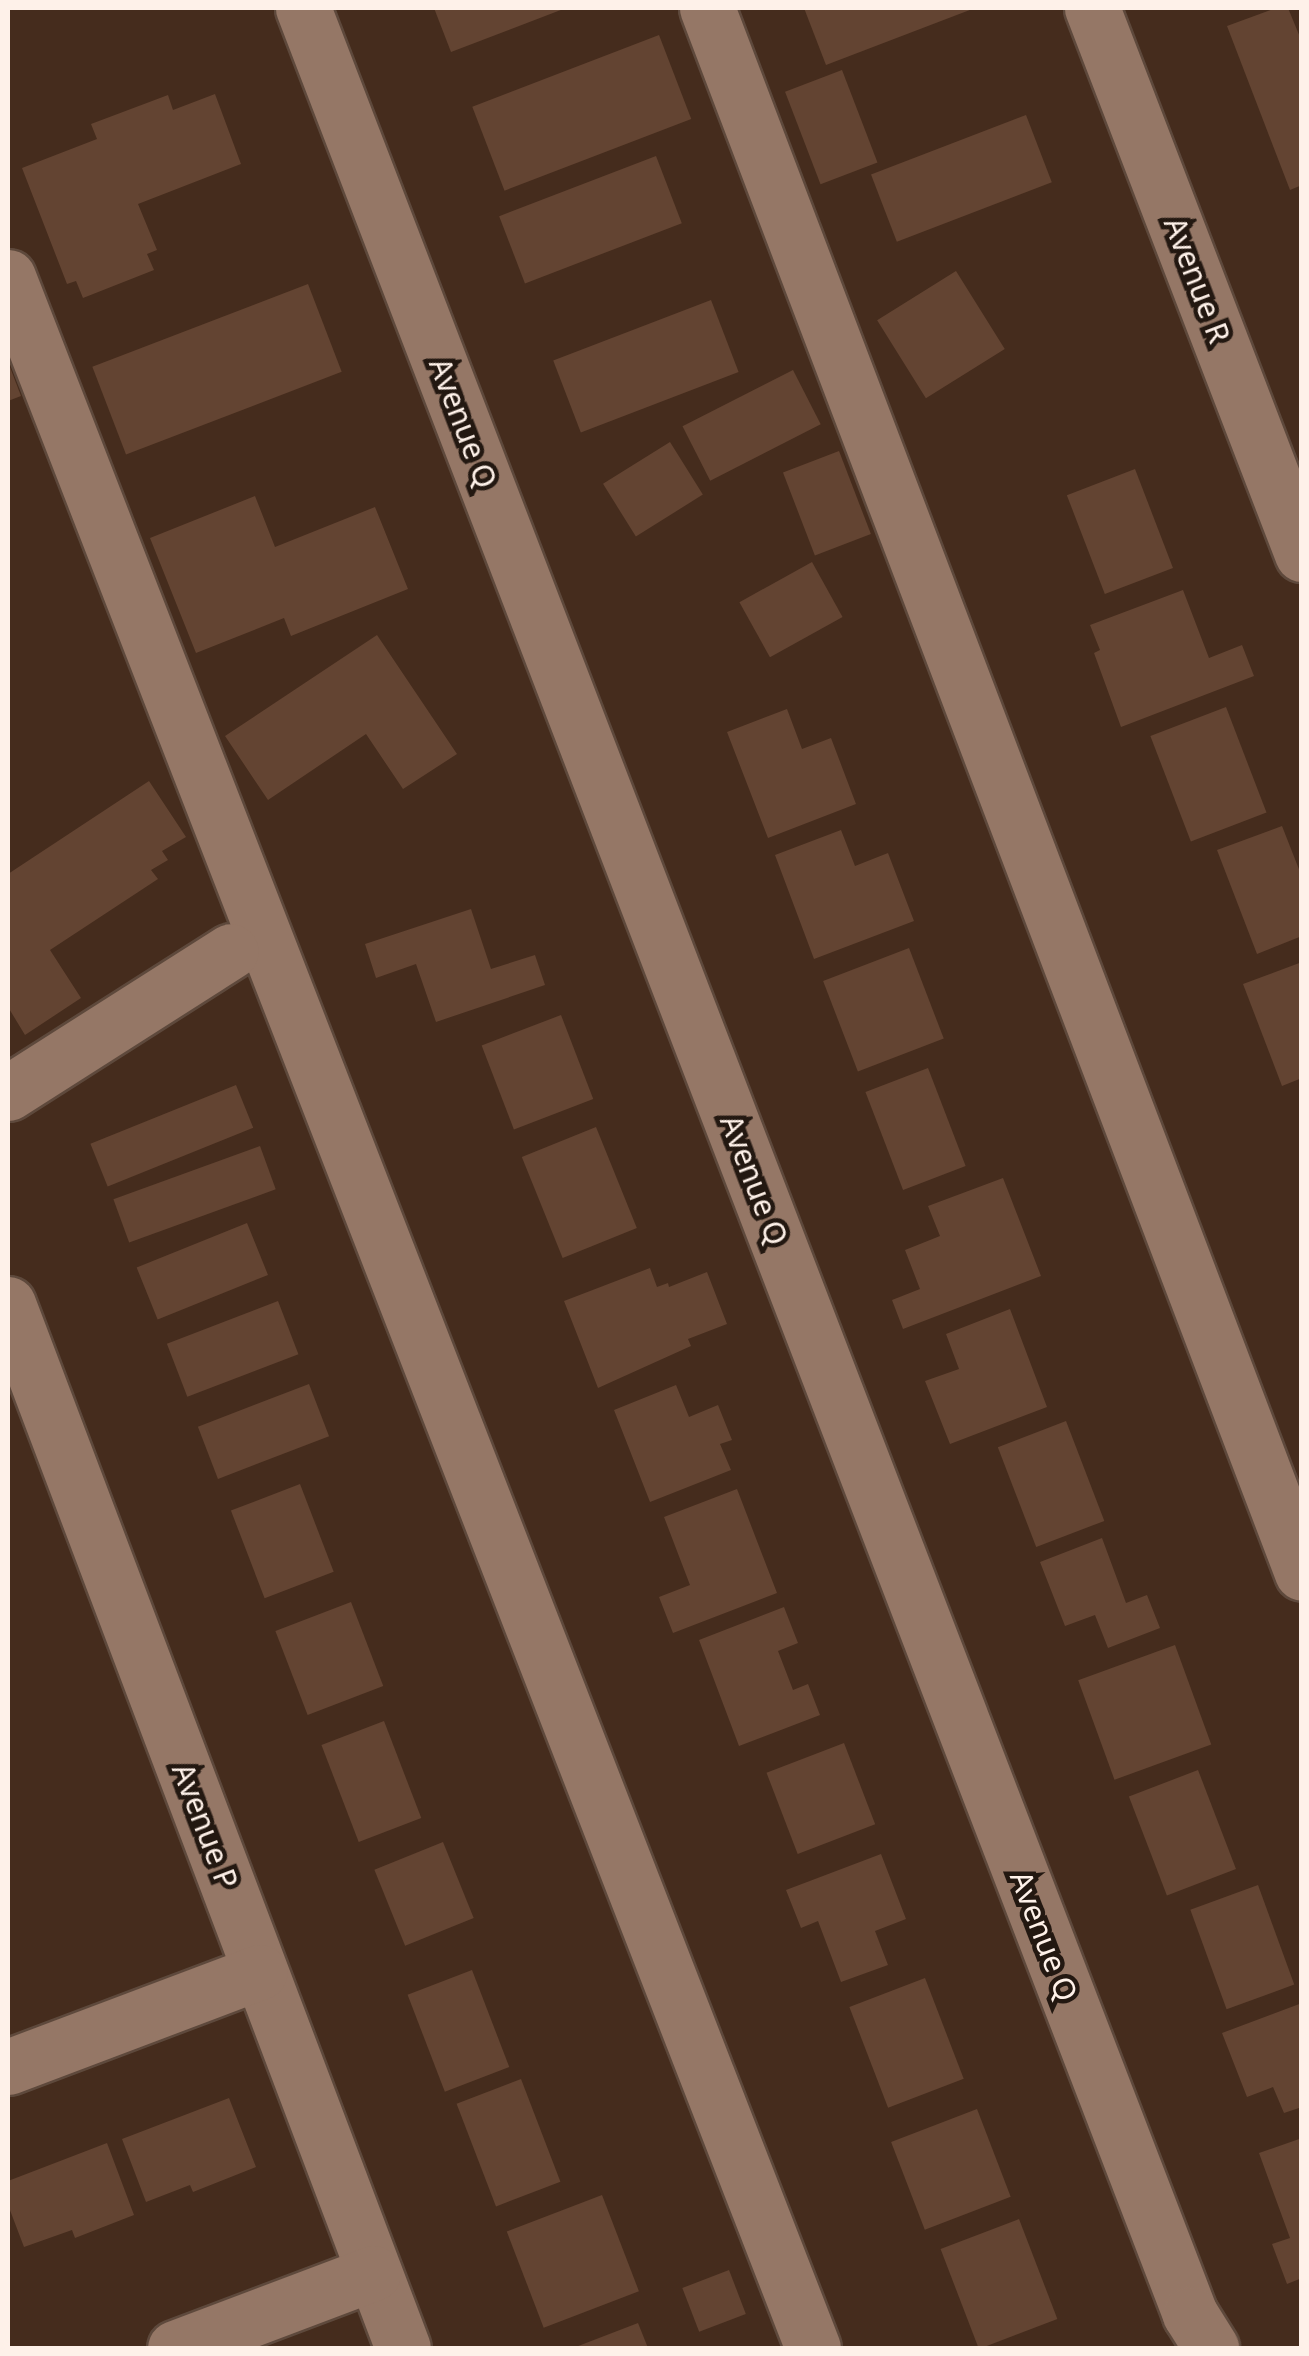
<!DOCTYPE html>
<html>
<head>
<meta charset="utf-8">
<style>
  body { margin:0 }
  #map { position:relative; width:1309px; height:2356px; overflow:hidden; background:#452c1d; font-family:"Noto Sans",sans-serif }
  div>[style] { position:absolute }
  .building>* { inset:0; background:#634432; transform-origin:0 0 }
  .roads { filter:drop-shadow(2px 0 #5e493c) drop-shadow(-2px 0 #5e493c) drop-shadow(0 2px #5e493c) drop-shadow(0 -2px #5e493c) }
  .minor>* { height:55px; margin:-27.5px; padding:0 27.5px; transform-origin:27.5px; border-radius:27.5px; background:#957766 }
  span { translate:-50% -50%; white-space:nowrap; text-align:center; line-height:1.15; -webkit-text-stroke:9px #231811; paint-order:stroke }
  .street-label { font-size:30px; color:#fef1e9 }
  .frame { position:absolute; inset:0; border:10px solid #fef1e9; pointer-events:none }
</style>
</head>
<body>
<div id="map">
  <div class="building">
    <div style="clip-path:polygon(434px 8px,566px 8px,451px 52px)"></div>
    <div style="clip-path:polygon(804px 8px,975px 8px,826px 65px)"></div>
    <div style="clip-path:polygon(1276px 8px,1288px 8px,1302px 42px,1302px 185px,1290px 190px,1227px 26px)"></div>
    <div style="left:659px;top:35px;width:90px;height:200px;rotate:69deg"></div>
    <div style="left:842px;top:70px;width:99px;height:61px;rotate:69deg"></div>
    <div style="clip-path:polygon(215px 94px,241px 164px,138px 204px,157px 250px,147px 254px,154px 270px,83px 298px,76px 281px,67px 284px,22px 168px,97px 139px,91px 124px,168px 95px,173px 110px)"></div>
    <div style="left:1026px;top:115px;width:72px;height:166px;rotate:69deg"></div>
    <div style="left:656px;top:156px;width:72px;height:168px;rotate:69deg"></div>
    <div style="left:956px;top:271px;width:92px;height:93px;rotate:58deg"></div>
    <div style="left:308px;top:284px;width:94px;height:231px;rotate:69deg"></div>
    <div style="left:711px;top:300px;width:77px;height:169px;rotate:69deg"></div>
    <div style="clip-path:polygon(8px 362px,21px 396px,8px 401px)"></div>
    <div style="left:793px;top:370px;width:61px;height:124px;rotate:63deg"></div>
    <div style="left:670px;top:442px;width:62px;height:79px;rotate:58deg"></div>
    <div style="left:839px;top:451px;width:89px;height:60px;rotate:69deg"></div>
    <div style="left:1135px;top:469px;width:106px;height:73px;rotate:69deg"></div>
    <div style="clip-path:polygon(255px 496px,275px 547px,375px 507px,408px 589px,291px 636px,284px 618px,196px 653px,150px 538px)"></div>
    <div style="left:812px;top:562px;width:63px;height:83px;rotate:61deg"></div>
    <div style="clip-path:polygon(1183px 590px,1209px 658px,1242px 645px,1254px 676px,1121px 727px,1094px 653px,1100px 650px,1090px 625px)"></div>
    <div style="clip-path:polygon(377px 635px,457px 754px,403px 789px,366px 734px,268px 800px,225px 736px)"></div>
    <div style="left:1226px;top:707px;width:113px;height:81px;rotate:69deg"></div>
    <div style="clip-path:polygon(787px 709px,802px 749px,831px 738px,856px 804px,768px 838px,727px 732px)"></div>
    <div style="clip-path:polygon(149px 781px,186px 837px,162px 851px,168px 860px,151px 870px,158px 879px,50px 950px,81px 998px,25px 1035px,8px 1007px,8px 874px)"></div>
    <div style="clip-path:polygon(1282px 826px,1302px 877px,1302px 936px,1257px 954px,1217px 850px)"></div>
    <div style="clip-path:polygon(841px 830px,855px 866px,888px 853px,914px 921px,814px 959px,775px 855px)"></div>
    <div style="clip-path:polygon(471px 909px,491px 969px,535px 955px,545px 985px,436px 1022px,416px 964px,376px 978px,365px 944px)"></div>
    <div style="left:909px;top:948px;width:97px;height:92px;rotate:69deg"></div>
    <div style="clip-path:polygon(1302px 962px,1302px 1078px,1282px 1086px,1243px 984px)"></div>
    <div style="left:561px;top:1015px;width:90px;height:85px;rotate:69deg"></div>
    <div style="left:928px;top:1068px;width:105px;height:67px;rotate:69deg"></div>
    <div style="left:236px;top:1085px;width:46px;height:157px;rotate:68deg"></div>
    <div style="left:596px;top:1127px;width:109px;height:80px;rotate:68deg"></div>
    <div style="left:260px;top:1146px;width:46px;height:156px;rotate:70deg"></div>
    <div style="clip-path:polygon(1003px 1178px,1041px 1276px,903px 1329px,892px 1300px,920px 1289px,905px 1250px,940px 1236px,928px 1206px)"></div>
    <div style="left:247px;top:1223px;width:56px;height:119px;rotate:68deg"></div>
    <div style="clip-path:polygon(650px 1268px,657px 1287px,668px 1283px,669px 1287px,707px 1272px,727px 1324px,688px 1339px,691px 1346px,598px 1388px,564px 1301px)"></div>
    <div style="left:278px;top:1301px;width:57px;height:119px;rotate:69deg"></div>
    <div style="clip-path:polygon(1010px 1309px,1047px 1407px,950px 1444px,925px 1381px,959px 1369px,946px 1334px)"></div>
    <div style="left:309px;top:1384px;width:56px;height:119px;rotate:69deg"></div>
    <div style="clip-path:polygon(676px 1385px,689px 1417px,718px 1405px,732px 1440px,720px 1444px,731px 1470px,650px 1502px,614px 1410px)"></div>
    <div style="left:1066px;top:1421px;width:107px;height:73px;rotate:69deg"></div>
    <div style="left:300px;top:1484px;width:94px;height:74px;rotate:69deg"></div>
    <div style="clip-path:polygon(737px 1489px,777px 1593px,673px 1633px,659px 1597px,690px 1585px,664px 1517px)"></div>
    <div style="clip-path:polygon(1102px 1538px,1126px 1603px,1147px 1595px,1160px 1628px,1108px 1648px,1095px 1615px,1065px 1626px,1040px 1562px)"></div>
    <div style="left:351px;top:1602px;width:90px;height:81px;rotate:69deg"></div>
    <div style="clip-path:polygon(784px 1607px,798px 1643px,778px 1651px,793px 1690px,808px 1684px,820px 1715px,739px 1746px,699px 1640px)"></div>
    <div style="left:1175px;top:1645px;width:106px;height:103px;rotate:70deg"></div>
    <div style="left:384px;top:1721px;width:104px;height:67px;rotate:69deg"></div>
    <div style="left:844px;top:1743px;width:87px;height:83px;rotate:69deg"></div>
    <div style="left:1198px;top:1770px;width:106px;height:74px;rotate:69deg"></div>
    <div style="left:443px;top:1842px;width:82px;height:74px;rotate:68deg"></div>
    <div style="clip-path:polygon(881px 1854px,906px 1919px,875px 1931px,888px 1965px,841px 1982px,818px 1921px,801px 1928px,786px 1890px)"></div>
    <div style="left:1258px;top:1885px;width:106px;height:72px;rotate:70deg"></div>
    <div style="left:472px;top:1970px;width:104px;height:69px;rotate:69deg"></div>
    <div style="left:925px;top:1978px;width:108px;height:81px;rotate:69deg"></div>
    <div style="clip-path:polygon(1302px 2003px,1302px 2107px,1284px 2113px,1273px 2087px,1247px 2097px,1222px 2033px)"></div>
    <div style="left:521px;top:2079px;width:110px;height:69px;rotate:69deg"></div>
    <div style="clip-path:polygon(229px 2098px,256px 2167px,193px 2192px,190px 2185px,146px 2202px,122px 2139px)"></div>
    <div style="left:977px;top:2109px;width:94px;height:92px;rotate:69deg"></div>
    <div style="clip-path:polygon(1302px 2138px,1302px 2278px,1287px 2284px,1272px 2244px,1290px 2238px,1259px 2153px)"></div>
    <div style="clip-path:polygon(107px 2143px,134px 2215px,75px 2238px,72px 2230px,24px 2247px,8px 2205px,8px 2181px)"></div>
    <div style="left:602px;top:2195px;width:103px;height:102px;rotate:69deg"></div>
    <div style="left:1019px;top:2219px;width:107px;height:84px;rotate:69deg"></div>
    <div style="left:729px;top:2270px;width:47px;height:50px;rotate:69deg"></div>
    <div style="clip-path:polygon(638px 2323px,648px 2348px,573px 2348px)"></div>
  </div>
  <div class="roads">
    <div class="minor">
      <div style="left:303px;top:8px;width:2471px;rotate:68.96deg"></div>
      <div style="left:1190px;top:2314px;width:40px;rotate:58deg"></div>
      <div style="left:707px;top:8px;width:1674px;rotate:69.18deg"></div>
      <div style="left:1092px;top:8px;width:585px;rotate:68.96deg"></div>
      <div style="left:8px;top:277px;width:2222px;rotate:68.76deg"></div>
      <div style="left:8px;top:1093px;width:264px;rotate:-32.5deg"></div>
      <div style="left:8px;top:1304px;width:1116px;rotate:69.28deg"></div>
      <div style="left:8px;top:2067px;width:269px;rotate:-20.7deg"></div>
      <div style="left:175px;top:2348px;width:212px;rotate:-20.7deg"></div>
    </div>
  </div>
  <div class="street-label">
    <span style="left:1197px;top:280px;rotate:69deg">Avenue R</span>
    <span style="left:463px;top:423px;rotate:69deg">Avenue Q</span>
    <span style="left:754px;top:1180px;rotate:69deg">Avenue Q</span>
    <span style="left:205px;top:1826px;rotate:69deg">Avenue P</span>
    <span style="left:1044px;top:1936px;rotate:69deg">Avenue Q</span>
  </div>
  <div class="frame"></div>
</div>
</body>
</html>
